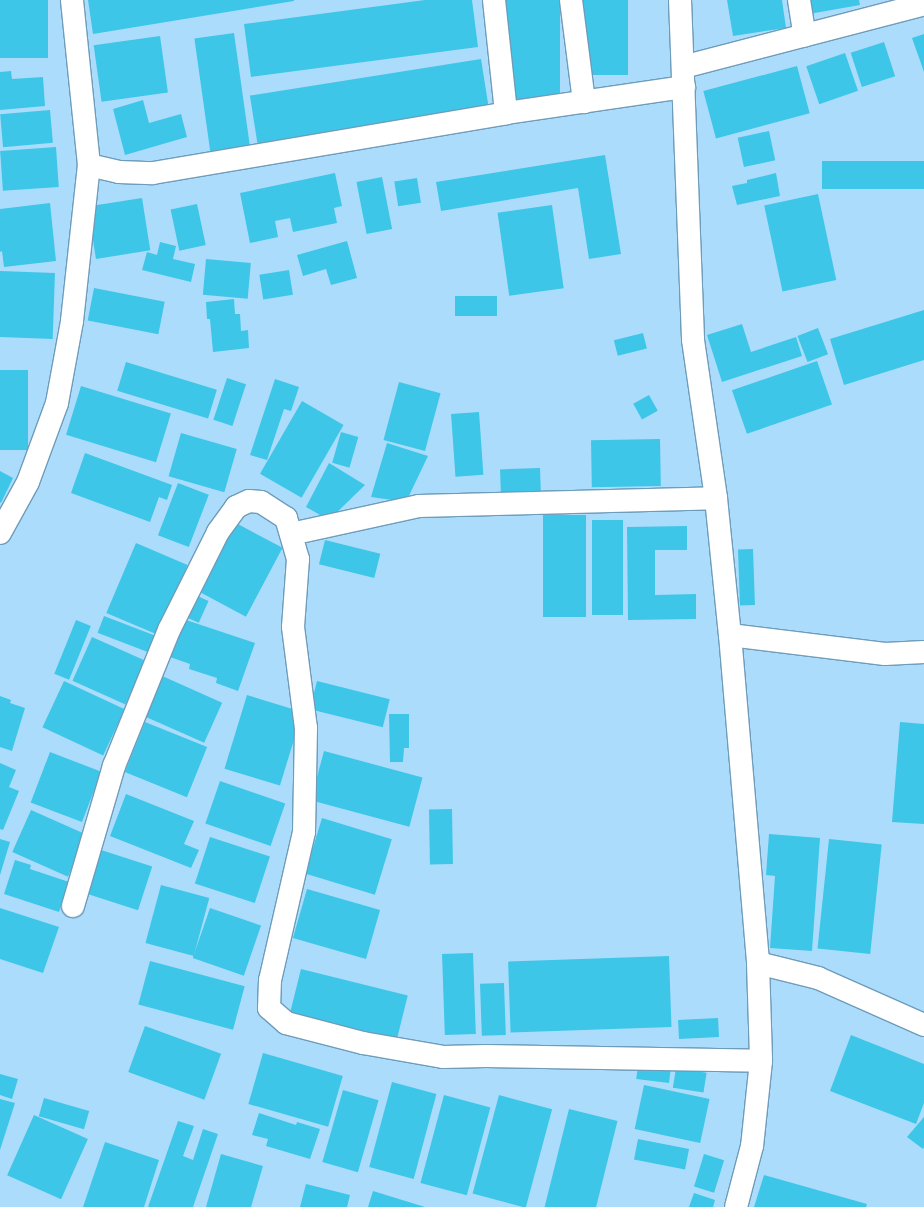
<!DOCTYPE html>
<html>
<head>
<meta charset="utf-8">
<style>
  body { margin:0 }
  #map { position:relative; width:924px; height:1207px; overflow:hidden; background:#acdcfc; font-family:Poppins,sans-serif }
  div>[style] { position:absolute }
  .building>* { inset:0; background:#3dc6e7; transform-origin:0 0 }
  .roads { filter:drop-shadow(1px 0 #6e9cba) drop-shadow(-1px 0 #6e9cba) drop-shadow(0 1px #6e9cba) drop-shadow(0 -1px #6e9cba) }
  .minor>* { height:22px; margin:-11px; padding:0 11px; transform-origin:11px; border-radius:11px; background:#fff }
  span { translate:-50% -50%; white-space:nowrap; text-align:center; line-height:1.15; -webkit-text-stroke:3.5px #eef8fe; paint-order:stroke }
</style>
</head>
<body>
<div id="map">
  <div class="building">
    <div style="left:0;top:0;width:48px;height:58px"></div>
    <div style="clip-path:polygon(88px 0,294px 0,294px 1px,93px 34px)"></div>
    <div style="clip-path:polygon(425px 0,472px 0,478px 47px,251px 77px,244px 24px)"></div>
    <div style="left:504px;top:0;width:56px;height:100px"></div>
    <div style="left:582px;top:0;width:46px;height:75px"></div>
    <div style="clip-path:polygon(727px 0,782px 0,786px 28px,733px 36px)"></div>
    <div style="clip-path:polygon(806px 0,859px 0,860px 5px,809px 14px)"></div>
    <div style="left:234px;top:33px;width:115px;height:40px;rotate:82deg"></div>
    <div style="clip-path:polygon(924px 34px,924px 72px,912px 38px)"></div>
    <div style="left:160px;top:36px;width:57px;height:67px;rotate:82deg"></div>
    <div style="left:884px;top:42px;width:36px;height:35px;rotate:72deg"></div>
    <div style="left:845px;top:53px;width:40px;height:41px;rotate:71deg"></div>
    <div style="left:481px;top:59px;width:52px;height:234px;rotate:81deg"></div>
    <div style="left:797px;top:66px;width:49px;height:97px;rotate:75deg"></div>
    <div style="clip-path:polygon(11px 71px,12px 79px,43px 77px,45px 106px,0 110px,0 72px)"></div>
    <div style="clip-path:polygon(143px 100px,149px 123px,181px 114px,187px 137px,125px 155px,113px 109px)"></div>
    <div style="left:50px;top:110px;width:33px;height:50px;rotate:85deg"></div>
    <div style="left:769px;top:131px;width:30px;height:32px;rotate:78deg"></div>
    <div style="left:56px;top:147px;width:40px;height:56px;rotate:86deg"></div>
    <div style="clip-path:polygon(605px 155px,621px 254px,589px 259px,578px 188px,441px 211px,436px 182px)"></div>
    <div style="left:924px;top:161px;width:28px;height:102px;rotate:90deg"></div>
    <div style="clip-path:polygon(335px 173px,342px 206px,334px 208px,337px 223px,293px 232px,290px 218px,275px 221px,278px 237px,250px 243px,240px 193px)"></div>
    <div style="clip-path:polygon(776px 173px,780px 196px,737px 205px,732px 186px,747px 183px,747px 180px)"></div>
    <div style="left:382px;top:177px;width:53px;height:26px;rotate:79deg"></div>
    <div style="left:417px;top:178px;width:25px;height:23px;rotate:81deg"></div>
    <div style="left:818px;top:194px;width:88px;height:55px;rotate:78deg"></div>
    <div style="left:142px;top:198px;width:53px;height:55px;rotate:81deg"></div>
    <div style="clip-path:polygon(50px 203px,56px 261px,4px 267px,2px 251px,0 252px,0 209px)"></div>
    <div style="left:197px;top:204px;width:42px;height:27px;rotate:78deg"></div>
    <div style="left:552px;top:205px;width:84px;height:55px;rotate:82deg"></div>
    <div style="clip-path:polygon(347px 241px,357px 278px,331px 285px,326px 269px,303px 276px,297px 255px)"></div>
    <div style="clip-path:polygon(160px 242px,176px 246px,173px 259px,195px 264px,191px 282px,142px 270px,147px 252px,157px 255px)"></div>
    <div style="left:206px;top:259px;width:45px;height:36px;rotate:5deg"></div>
    <div style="left:289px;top:270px;width:25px;height:30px;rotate:81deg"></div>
    <div style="left:0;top:271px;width:55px;height:66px;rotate:2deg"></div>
    <div style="left:94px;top:288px;width:72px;height:33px;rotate:11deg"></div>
    <div style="left:455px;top:296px;width:42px;height:20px"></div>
    <div style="clip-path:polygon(234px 299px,235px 314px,240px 314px,241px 331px,248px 330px,249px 348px,213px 352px,210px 319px,207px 319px,206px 302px)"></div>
    <div style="clip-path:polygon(924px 310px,924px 360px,844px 385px,830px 339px)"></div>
    <div style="clip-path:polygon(742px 324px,751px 352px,796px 337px,802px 356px,722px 382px,707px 335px)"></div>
    <div style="left:818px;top:328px;width:28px;height:22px;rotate:69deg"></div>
    <div style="left:643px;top:333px;width:16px;height:30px;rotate:76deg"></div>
    <div style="left:817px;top:361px;width:46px;height:90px;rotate:71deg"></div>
    <div style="left:126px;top:362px;width:95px;height:30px;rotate:17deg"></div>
    <div style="left:0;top:370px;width:28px;height:80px"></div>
    <div style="left:227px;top:378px;width:20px;height:44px;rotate:18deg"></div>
    <div style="clip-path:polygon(275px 379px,299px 387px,291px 411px,284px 409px,267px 460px,250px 455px)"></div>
    <div style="left:399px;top:382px;width:43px;height:60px;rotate:15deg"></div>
    <div style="left:81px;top:386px;width:94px;height:51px;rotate:17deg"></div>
    <div style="left:649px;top:395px;width:18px;height:18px;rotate:61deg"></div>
    <div style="left:302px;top:401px;width:48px;height:84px;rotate:30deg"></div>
    <div style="left:479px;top:412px;width:63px;height:28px;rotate:86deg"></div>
    <div style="left:341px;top:432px;width:18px;height:32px;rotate:16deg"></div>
    <div style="left:181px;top:433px;width:58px;height:45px;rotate:16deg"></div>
    <div style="left:660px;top:439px;width:47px;height:69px;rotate:89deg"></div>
    <div style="clip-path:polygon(387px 443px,428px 456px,406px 502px,371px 497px)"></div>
    <div style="clip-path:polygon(85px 453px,172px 485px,167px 500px,159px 497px,150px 522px,71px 493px)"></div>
    <div style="clip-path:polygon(329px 463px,365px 485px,329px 520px,306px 507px)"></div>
    <div style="left:540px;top:468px;width:32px;height:40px;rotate:88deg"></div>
    <div style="clip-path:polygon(0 471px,13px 478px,1px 503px,0 502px)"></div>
    <div style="left:178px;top:483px;width:33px;height:56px;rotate:21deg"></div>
    <div style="left:543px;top:515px;width:43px;height:102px"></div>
    <div style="left:592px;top:520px;width:31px;height:95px"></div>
    <div style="left:234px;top:522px;width:55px;height:78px;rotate:28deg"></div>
    <div style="clip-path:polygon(687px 526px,687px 550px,655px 550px,655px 595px,696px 594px,696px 619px,628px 620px,627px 527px)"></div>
    <div style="left:325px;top:540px;width:57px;height:25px;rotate:14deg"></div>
    <div style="left:136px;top:543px;width:56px;height:76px;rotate:23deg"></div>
    <div style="left:753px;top:549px;width:56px;height:15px;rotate:88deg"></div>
    <div style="left:193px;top:594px;width:17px;height:24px;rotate:24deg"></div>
    <div style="left:104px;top:616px;width:55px;height:18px;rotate:21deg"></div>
    <div style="clip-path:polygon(183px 619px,255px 643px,238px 691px,216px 683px,217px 678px,189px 669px,190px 664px,170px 657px)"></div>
    <div style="left:76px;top:620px;width:16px;height:58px;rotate:22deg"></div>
    <div style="left:92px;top:637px;width:58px;height:48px;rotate:24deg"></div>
    <div style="left:160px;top:675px;width:68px;height:44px;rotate:24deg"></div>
    <div style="left:64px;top:681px;width:67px;height:51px;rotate:25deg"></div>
    <div style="left:317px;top:681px;width:75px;height:29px;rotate:14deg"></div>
    <div style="left:247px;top:695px;width:58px;height:77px;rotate:17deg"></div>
    <div style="clip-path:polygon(0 696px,11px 700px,10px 703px,25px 708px,12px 751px,0 747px)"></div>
    <div style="clip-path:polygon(389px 714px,409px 714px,409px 748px,404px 748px,403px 762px,390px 762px)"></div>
    <div style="left:145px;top:722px;width:67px;height:54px;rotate:22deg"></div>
    <div style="clip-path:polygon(900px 722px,924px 724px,924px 824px,892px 822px)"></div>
    <div style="left:324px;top:751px;width:102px;height:51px;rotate:15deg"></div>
    <div style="left:50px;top:752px;width:55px;height:54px;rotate:21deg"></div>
    <div style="clip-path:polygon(0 763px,16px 770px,9px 787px,19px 791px,3px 830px,0 829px)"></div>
    <div style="left:220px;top:781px;width:69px;height:45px;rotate:19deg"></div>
    <div style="clip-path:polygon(126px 794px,194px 821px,184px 844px,199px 850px,191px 868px,110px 836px)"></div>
    <div style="left:452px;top:809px;width:55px;height:23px;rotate:89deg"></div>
    <div style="left:31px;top:810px;width:61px;height:46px;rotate:24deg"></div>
    <div style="left:322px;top:818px;width:73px;height:58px;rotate:17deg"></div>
    <div style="clip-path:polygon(769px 834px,820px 838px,812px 951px,770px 948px,775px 876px,766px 875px)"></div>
    <div style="left:210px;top:837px;width:63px;height:49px;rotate:18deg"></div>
    <div style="clip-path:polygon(0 839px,10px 842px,0 875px)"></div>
    <div style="left:829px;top:839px;width:53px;height:110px;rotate:6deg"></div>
    <div style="left:98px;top:849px;width:57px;height:46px;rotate:18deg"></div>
    <div style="clip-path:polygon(15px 860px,31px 865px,30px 869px,69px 882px,59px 912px,4px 894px)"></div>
    <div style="left:161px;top:885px;width:50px;height:60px;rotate:15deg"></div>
    <div style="left:307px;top:889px;width:76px;height:51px;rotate:16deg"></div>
    <div style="clip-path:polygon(0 908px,59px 927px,43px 973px,0 959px)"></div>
    <div style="left:210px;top:908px;width:54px;height:53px;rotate:19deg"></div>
    <div style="left:473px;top:953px;width:81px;height:31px;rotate:88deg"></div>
    <div style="left:669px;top:956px;width:71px;height:161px;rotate:88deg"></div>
    <div style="left:150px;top:961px;width:98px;height:45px;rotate:15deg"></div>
    <div style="left:301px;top:969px;width:110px;height:49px;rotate:14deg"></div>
    <div style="left:504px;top:983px;width:52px;height:24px;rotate:88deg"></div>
    <div style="left:718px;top:1018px;width:19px;height:40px;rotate:87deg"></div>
    <div style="left:145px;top:1026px;width:81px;height:49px;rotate:20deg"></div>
    <div style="clip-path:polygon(851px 1035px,924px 1064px,924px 1103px,916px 1124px,830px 1091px)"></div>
    <div style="left:263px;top:1053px;width:83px;height:53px;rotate:16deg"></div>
    <div style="left:638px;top:1065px;width:33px;height:14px;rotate:7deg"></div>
    <div style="left:676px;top:1068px;width:31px;height:20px;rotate:9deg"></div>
    <div style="clip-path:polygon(0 1074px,18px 1079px,12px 1099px,0 1095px)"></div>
    <div style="left:392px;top:1082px;width:46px;height:88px;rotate:15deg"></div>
    <div style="left:644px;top:1085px;width:67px;height:45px;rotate:12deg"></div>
    <div style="left:343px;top:1090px;width:37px;height:75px;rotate:16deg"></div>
    <div style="left:444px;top:1095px;width:48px;height:91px;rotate:15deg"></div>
    <div style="left:499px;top:1095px;width:55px;height:102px;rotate:15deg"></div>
    <div style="left:44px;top:1098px;width:47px;height:19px;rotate:16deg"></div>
    <div style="clip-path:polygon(0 1099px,15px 1103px,0 1150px)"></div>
    <div style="left:569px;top:1109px;width:50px;height:101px;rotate:14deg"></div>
    <div style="clip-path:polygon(259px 1113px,296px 1125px,297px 1122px,320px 1129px,310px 1159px,266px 1146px,268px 1139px,252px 1135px)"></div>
    <div style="left:34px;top:1115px;width:59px;height:66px;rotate:24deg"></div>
    <div style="clip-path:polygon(924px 1117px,924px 1147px,923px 1149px,907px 1137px)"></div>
    <div style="clip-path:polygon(178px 1121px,194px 1126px,183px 1156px,193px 1160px,203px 1129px,218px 1134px,193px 1207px,148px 1207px)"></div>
    <div style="left:638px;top:1139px;width:52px;height:21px;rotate:11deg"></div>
    <div style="clip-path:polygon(105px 1142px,159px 1160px,144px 1207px,83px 1207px)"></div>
    <div style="clip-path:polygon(221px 1154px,263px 1166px,251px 1207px,206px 1207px)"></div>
    <div style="left:704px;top:1154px;width:21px;height:34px;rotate:17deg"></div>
    <div style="clip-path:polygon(764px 1175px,867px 1204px,866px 1207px,754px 1207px)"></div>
    <div style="clip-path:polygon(306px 1184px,350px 1195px,347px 1207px,300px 1207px)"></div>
    <div style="clip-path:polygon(373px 1191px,425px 1207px,368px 1207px)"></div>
    <div style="clip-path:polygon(694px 1193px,715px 1200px,713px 1207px,689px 1207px)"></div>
  </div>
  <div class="roads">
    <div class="minor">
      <div style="left:494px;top:0;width:114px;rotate:83.9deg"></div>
      <div style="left:571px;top:0;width:103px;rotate:82.7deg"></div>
      <div style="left:680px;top:0;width:340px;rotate:87.8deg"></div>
      <div style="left:693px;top:340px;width:160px;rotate:81.7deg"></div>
      <div style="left:716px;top:498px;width:138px;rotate:84.2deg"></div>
      <div style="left:730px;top:635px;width:329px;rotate:85.1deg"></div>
      <div style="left:758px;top:963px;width:98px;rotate:88.2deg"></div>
      <div style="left:761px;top:1061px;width:85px;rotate:96deg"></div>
      <div style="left:752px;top:1146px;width:63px;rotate:104.7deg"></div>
      <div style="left:799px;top:0;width:36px;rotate:81deg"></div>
      <div style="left:683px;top:67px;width:249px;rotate:-14.6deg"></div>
      <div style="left:89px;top:165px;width:31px;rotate:13deg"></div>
      <div style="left:119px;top:172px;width:34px;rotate:2deg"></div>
      <div style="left:153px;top:173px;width:358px;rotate:-9.6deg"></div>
      <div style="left:506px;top:113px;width:180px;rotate:-8.3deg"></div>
      <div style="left:0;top:533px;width:58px;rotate:-61.2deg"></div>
      <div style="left:28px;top:482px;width:84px;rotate:-69.8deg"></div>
      <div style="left:57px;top:403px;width:83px;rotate:-79.6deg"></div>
      <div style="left:72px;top:321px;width:157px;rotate:-83.8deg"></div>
      <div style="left:89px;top:165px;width:166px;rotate:-95.9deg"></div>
      <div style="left:291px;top:534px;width:131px;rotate:-12.3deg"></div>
      <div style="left:419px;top:506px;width:297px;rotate:-1.5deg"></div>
      <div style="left:730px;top:635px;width:156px;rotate:7deg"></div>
      <div style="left:885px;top:654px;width:39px;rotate:-3deg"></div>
      <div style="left:73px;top:906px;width:146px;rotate:-73.7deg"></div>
      <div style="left:114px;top:766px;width:147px;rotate:-68deg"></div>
      <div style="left:169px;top:630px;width:110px;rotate:-63.4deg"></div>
      <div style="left:218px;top:532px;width:31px;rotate:-54deg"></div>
      <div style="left:236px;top:507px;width:14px;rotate:-25deg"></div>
      <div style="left:249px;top:501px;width:12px;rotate:5deg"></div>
      <div style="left:261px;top:502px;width:30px;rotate:33deg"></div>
      <div style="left:286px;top:518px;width:43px;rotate:73.7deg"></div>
      <div style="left:298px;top:559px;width:68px;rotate:94.2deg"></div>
      <div style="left:293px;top:627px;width:102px;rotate:82.7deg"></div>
      <div style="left:306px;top:728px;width:104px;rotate:91.1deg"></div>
      <div style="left:304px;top:832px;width:152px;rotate:102.9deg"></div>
      <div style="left:270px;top:980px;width:28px;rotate:92deg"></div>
      <div style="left:269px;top:1008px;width:23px;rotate:41deg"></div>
      <div style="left:286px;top:1023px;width:80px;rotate:14.6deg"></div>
      <div style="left:363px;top:1043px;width:81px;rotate:9.9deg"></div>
      <div style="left:443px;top:1057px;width:43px;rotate:-1.3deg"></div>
      <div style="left:486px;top:1056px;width:275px;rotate:1deg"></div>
      <div style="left:758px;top:963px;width:62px;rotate:14deg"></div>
      <div style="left:818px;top:978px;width:116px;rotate:23.9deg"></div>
    </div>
  </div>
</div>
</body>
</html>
